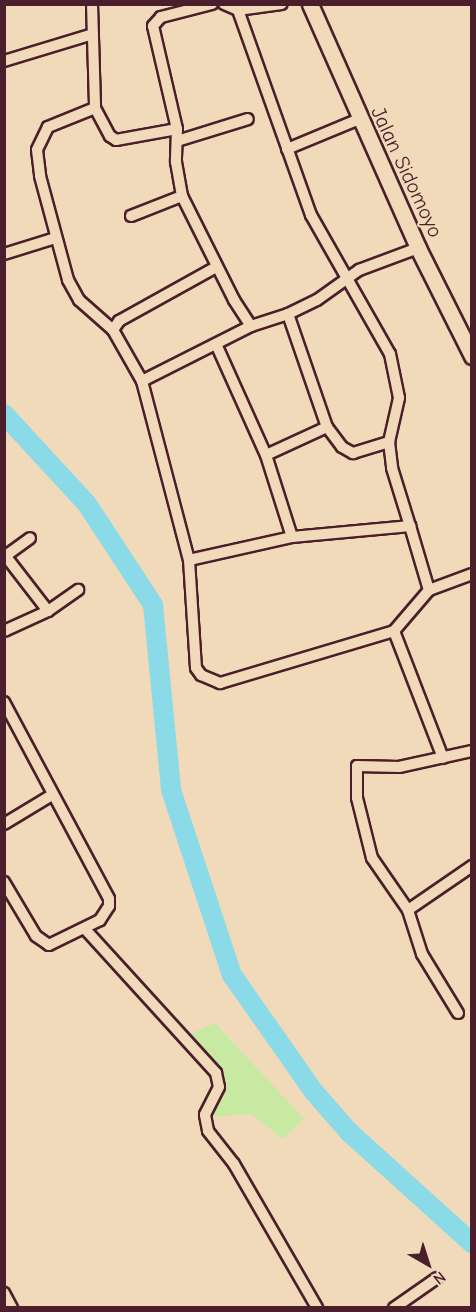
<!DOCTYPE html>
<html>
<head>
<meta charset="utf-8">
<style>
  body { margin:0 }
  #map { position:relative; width:476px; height:1312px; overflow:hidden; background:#f1dab9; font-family:"Comic Neue",sans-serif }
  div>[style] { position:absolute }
  .green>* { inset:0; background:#c8e9a2 }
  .river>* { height:20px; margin:-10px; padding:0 10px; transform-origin:10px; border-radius:10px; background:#8bdae7 }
  .roads { filter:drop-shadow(2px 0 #4a1f2b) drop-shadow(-2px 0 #4a1f2b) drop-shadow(0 2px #4a1f2b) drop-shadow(0 -2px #4a1f2b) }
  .minor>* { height:10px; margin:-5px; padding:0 5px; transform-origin:5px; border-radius:5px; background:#f1dab9 }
  .secondary>* { height:15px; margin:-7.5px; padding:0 7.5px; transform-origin:7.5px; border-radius:7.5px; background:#f1dab9 }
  span { translate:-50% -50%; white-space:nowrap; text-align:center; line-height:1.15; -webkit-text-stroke:4.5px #f1dab9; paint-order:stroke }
  .street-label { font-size:21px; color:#4a1f2b }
  .frame { position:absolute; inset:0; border:6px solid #4a1f2b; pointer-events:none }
  .north { position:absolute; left:398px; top:1234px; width:60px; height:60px; -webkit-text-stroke:4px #f1dab9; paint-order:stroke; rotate:141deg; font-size:16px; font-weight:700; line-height:24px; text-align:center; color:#4a1f2b }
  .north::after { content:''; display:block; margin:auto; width:21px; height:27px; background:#4a1f2b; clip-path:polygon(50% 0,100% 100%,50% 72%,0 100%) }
</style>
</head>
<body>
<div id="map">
  <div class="green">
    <div style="clip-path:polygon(215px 1023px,304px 1119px,283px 1139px,251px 1114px,213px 1117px,227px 1082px,191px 1034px)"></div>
  </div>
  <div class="river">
    <div style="left:4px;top:414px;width:122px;rotate:47.3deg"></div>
    <div style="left:87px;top:504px;width:121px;rotate:56.8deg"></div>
    <div style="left:153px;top:605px;width:186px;rotate:84.4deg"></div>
    <div style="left:171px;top:790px;width:195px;rotate:71.8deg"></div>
    <div style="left:232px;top:975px;width:143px;rotate:55deg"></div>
    <div style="left:314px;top:1092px;width:53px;rotate:48.8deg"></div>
    <div style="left:349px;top:1132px;width:166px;rotate:42.1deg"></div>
  </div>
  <div class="roads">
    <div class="minor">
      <div style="left:92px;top:4px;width:104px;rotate:88.3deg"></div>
      <div style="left:95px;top:108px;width:32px;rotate:62deg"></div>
      <div style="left:110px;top:136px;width:7px;rotate:34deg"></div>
      <div style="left:116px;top:140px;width:62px;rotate:-10.2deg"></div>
      <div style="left:212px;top:4px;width:53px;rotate:165.7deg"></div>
      <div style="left:161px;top:17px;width:12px;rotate:132deg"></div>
      <div style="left:153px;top:26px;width:106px;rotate:76.9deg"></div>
      <div style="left:177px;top:129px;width:33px;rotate:92deg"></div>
      <div style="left:176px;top:162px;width:35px;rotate:80deg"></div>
      <div style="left:182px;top:196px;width:116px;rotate:63.4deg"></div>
      <div style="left:234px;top:300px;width:31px;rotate:57deg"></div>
      <div style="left:251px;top:326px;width:39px;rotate:-18deg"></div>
      <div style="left:288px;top:314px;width:32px;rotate:-26deg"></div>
      <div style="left:317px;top:300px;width:52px;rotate:-35.5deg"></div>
      <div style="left:359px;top:270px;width:63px;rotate:-20.4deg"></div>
      <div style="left:224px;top:4px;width:15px;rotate:23deg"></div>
      <div style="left:238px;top:10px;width:44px;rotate:-7.8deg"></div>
      <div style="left:238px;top:10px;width:218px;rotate:70.4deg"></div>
      <div style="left:311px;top:215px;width:160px;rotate:60.4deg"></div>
      <div style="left:390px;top:354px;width:45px;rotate:78.4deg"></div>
      <div style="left:399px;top:398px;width:45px;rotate:102.8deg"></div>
      <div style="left:389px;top:442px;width:26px;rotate:83deg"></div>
      <div style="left:392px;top:468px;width:61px;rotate:72.8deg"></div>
      <div style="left:4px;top:61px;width:93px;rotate:-16.9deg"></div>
      <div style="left:95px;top:108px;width:51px;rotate:158deg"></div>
      <div style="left:48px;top:127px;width:25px;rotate:116deg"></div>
      <div style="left:37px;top:150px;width:26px;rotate:83deg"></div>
      <div style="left:40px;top:176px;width:108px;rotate:74.9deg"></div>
      <div style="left:68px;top:280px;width:23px;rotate:61deg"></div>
      <div style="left:79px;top:300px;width:45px;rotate:41.4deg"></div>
      <div style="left:113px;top:330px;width:59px;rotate:60.4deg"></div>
      <div style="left:142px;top:381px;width:185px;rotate:75.3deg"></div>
      <div style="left:189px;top:560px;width:108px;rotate:86.3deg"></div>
      <div style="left:196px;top:668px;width:9px;rotate:54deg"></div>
      <div style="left:201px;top:675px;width:21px;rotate:23deg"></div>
      <div style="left:220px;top:683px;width:182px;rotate:-16.6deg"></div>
      <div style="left:394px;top:631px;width:136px;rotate:68.9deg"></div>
      <div style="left:177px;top:141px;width:74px;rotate:-17.2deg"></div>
      <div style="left:287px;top:149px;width:78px;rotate:-22.6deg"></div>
      <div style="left:131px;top:216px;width:55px;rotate:-21.4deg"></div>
      <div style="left:4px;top:254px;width:53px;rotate:-17.4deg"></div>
      <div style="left:288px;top:314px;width:120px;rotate:71deg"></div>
      <div style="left:327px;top:427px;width:67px;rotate:155.3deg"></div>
      <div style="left:266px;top:455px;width:86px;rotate:72.4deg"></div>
      <div style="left:113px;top:330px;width:11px;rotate:-56deg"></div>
      <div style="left:119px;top:321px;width:111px;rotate:-29.1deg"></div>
      <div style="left:216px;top:344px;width:122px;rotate:65.8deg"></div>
      <div style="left:142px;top:381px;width:122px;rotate:-26.8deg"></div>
      <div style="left:327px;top:427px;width:25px;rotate:53deg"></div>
      <div style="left:342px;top:447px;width:13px;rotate:29deg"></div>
      <div style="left:353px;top:453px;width:38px;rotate:-17deg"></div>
      <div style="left:4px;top:554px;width:72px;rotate:52.3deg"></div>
      <div style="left:48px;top:611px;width:48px;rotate:155.6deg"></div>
      <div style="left:4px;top:557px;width:32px;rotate:-36deg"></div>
      <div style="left:189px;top:560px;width:106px;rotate:-12.6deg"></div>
      <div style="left:292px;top:537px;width:119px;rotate:-5.3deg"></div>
      <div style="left:410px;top:526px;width:67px;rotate:73.5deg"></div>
      <div style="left:48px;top:611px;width:37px;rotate:-35deg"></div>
      <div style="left:394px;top:631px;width:54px;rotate:-49.5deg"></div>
      <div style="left:429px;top:590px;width:46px;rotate:-20.4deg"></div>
      <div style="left:4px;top:702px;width:223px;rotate:61.9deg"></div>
      <div style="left:109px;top:899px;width:7px;rotate:90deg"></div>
      <div style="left:109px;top:906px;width:17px;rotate:123deg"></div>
      <div style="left:100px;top:920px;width:57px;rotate:153.9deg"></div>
      <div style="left:49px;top:945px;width:16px;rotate:-145deg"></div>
      <div style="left:36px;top:936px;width:63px;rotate:-120.7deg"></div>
      <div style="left:4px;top:824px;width:56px;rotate:-31.1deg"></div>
      <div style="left:408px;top:910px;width:78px;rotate:-34.5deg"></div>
      <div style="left:85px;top:929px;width:195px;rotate:47.7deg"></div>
      <div style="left:216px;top:1073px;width:14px;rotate:78deg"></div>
      <div style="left:219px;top:1087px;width:31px;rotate:117deg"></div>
      <div style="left:205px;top:1115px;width:16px;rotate:79deg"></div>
      <div style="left:208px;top:1131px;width:42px;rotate:51.8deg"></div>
      <div style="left:234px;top:1164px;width:166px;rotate:60deg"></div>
      <div style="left:458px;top:1013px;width:69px;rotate:-121.4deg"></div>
      <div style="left:422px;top:954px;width:46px;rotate:-107.7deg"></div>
      <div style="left:408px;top:910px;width:63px;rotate:-124.7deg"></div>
      <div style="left:372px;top:858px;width:62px;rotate:-104deg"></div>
      <div style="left:357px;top:798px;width:32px;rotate:-90deg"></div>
      <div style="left:357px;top:766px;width:42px;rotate:1.4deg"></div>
      <div style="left:399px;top:767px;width:75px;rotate:-12.4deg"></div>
      <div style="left:4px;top:1293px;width:17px;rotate:62deg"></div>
      <div style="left:394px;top:1308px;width:52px;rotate:-34.9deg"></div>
    </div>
    <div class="secondary">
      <div style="left:310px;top:4px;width:267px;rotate:66.1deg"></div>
      <div style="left:418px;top:248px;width:121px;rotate:63.4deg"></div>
    </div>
  </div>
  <div class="street-label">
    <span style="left:407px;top:172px;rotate:65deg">Jalan Sidomoyo</span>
  </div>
  <div class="frame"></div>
  <div class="north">N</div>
</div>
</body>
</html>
